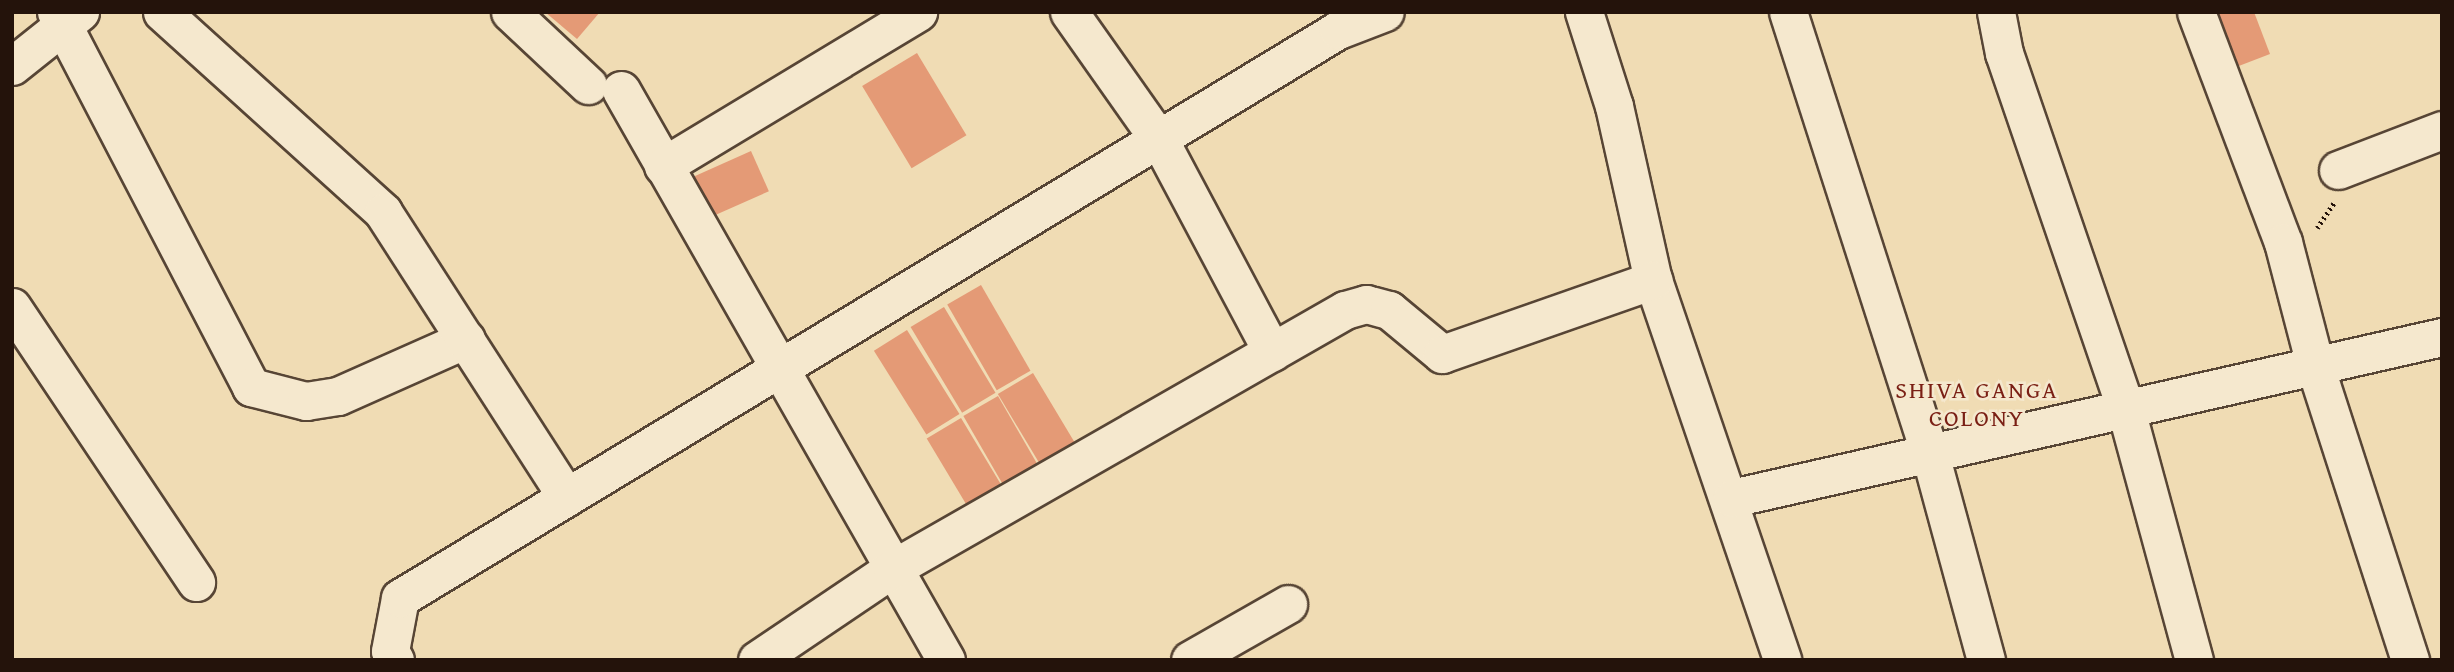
<!DOCTYPE html>
<html>
<head>
<meta charset="utf-8">
<style>
  body { margin:0 }
  #map { position:relative; width:2454px; height:672px; overflow:hidden; background:#f0dcb4; font-family:"Gentium Book Plus",serif }
  div>[style] { position:absolute }
  .building>* { inset:0; background:#e49a76; transform-origin:0 0 }
  .path>* { height:4.5px; margin-top:-2.25px; transform-origin:0; background:repeating-linear-gradient(90deg,#24130b 0 2px,transparent 0 5.5px) }
  .roads { filter:drop-shadow(2px 0 #574535) drop-shadow(-2px 0 #574535) drop-shadow(0 2px #574535) drop-shadow(0 -2px #574535) }
  .street>* { height:37px; margin:-18.5px; padding:0 18.5px; transform-origin:18.5px; border-radius:18.5px; background:#f5e8ce }
  span { translate:-50% -50%; white-space:nowrap; text-align:center; line-height:1.15; -webkit-text-stroke:5px #f5e8ce; paint-order:stroke }
  .neighbourhood-label { font-size:24px; color:#7a1f14; letter-spacing:2px }
  .frame { position:absolute; inset:0; border:14px solid #24130b; pointer-events:none }
</style>
</head>
<body>
<div id="map">
  <div class="building">
    <div style="clip-path:polygon(545px 12px,600px 12px,577px 39px)"></div>
    <div style="clip-path:polygon(2209px 12px,2254px 12px,2270px 54px,2231px 69px)"></div>
    <div style="left:917px;top:53px;width:96px;height:64px;rotate:59deg"></div>
    <div style="left:751px;top:151px;width:44px;height:71px;rotate:66deg"></div>
    <div style="left:981px;top:285px;width:99px;height:39px;rotate:60deg"></div>
    <div style="left:944px;top:307px;width:100px;height:39px;rotate:59deg"></div>
    <div style="left:907px;top:330px;width:99px;height:39px;rotate:58deg"></div>
    <div style="left:1033px;top:373px;width:90px;height:41px;rotate:59deg"></div>
    <div style="left:998px;top:396px;width:88px;height:40px;rotate:60deg"></div>
    <div style="left:961px;top:418px;width:87px;height:40px;rotate:59deg"></div>
  </div>
  <div class="path">
    <div style="left:2317px;top:228px;width:30px;rotate:-56deg"></div>
  </div>
  <div class="roads">
    <div class="street">
      <div style="left:56px;top:12px;width:423px;rotate:62.5deg"></div>
      <div style="left:251px;top:387px;width:57px;rotate:14.3deg"></div>
      <div style="left:306px;top:401px;width:32px;rotate:-9deg"></div>
      <div style="left:338px;top:396px;width:140px;rotate:-24deg"></div>
      <div style="left:162px;top:12px;width:298px;rotate:42.1deg"></div>
      <div style="left:383px;top:212px;width:339px;rotate:57.2deg"></div>
      <div style="left:510px;top:12px;width:107px;rotate:43.1deg"></div>
      <div style="left:1069px;top:12px;width:158px;rotate:54.8deg"></div>
      <div style="left:1160px;top:141px;width:239px;rotate:62deg"></div>
      <div style="left:1584px;top:12px;width:99px;rotate:72.3deg"></div>
      <div style="left:1614px;top:106px;width:178px;rotate:77.4deg"></div>
      <div style="left:1653px;top:280px;width:401px;rotate:71.2deg"></div>
      <div style="left:1788px;top:12px;width:464px;rotate:72.2deg"></div>
      <div style="left:1930px;top:454px;width:213px;rotate:74.8deg"></div>
      <div style="left:1996px;top:12px;width:42px;rotate:79deg"></div>
      <div style="left:2004px;top:53px;width:377px;rotate:71.1deg"></div>
      <div style="left:2126px;top:410px;width:259px;rotate:74.8deg"></div>
      <div style="left:2196px;top:12px;width:246px;rotate:69.3deg"></div>
      <div style="left:2283px;top:242px;width:131px;rotate:75.4deg"></div>
      <div style="left:2316px;top:369px;width:306px;rotate:72.1deg"></div>
      <div style="left:12px;top:66px;width:87px;rotate:-38.5deg"></div>
      <div style="left:621px;top:90px;width:656px;rotate:60.31deg"></div>
      <div style="left:663px;top:166px;width:298px;rotate:-31.1deg"></div>
      <div style="left:2338px;top:170px;width:111px;rotate:-21deg"></div>
      <div style="left:12px;top:307px;width:331px;rotate:56.2deg"></div>
      <div style="left:1732px;top:498px;width:728px;rotate:-12.78deg"></div>
      <div style="left:395px;top:660px;width:10px;rotate:-119deg"></div>
      <div style="left:390px;top:651px;width:54px;rotate:-79.3deg"></div>
      <div style="left:400px;top:598px;width:1097px;rotate:-31.2deg"></div>
      <div style="left:1338px;top:30px;width:50px;rotate:-21deg"></div>
      <div style="left:757px;top:660px;width:163px;rotate:-34deg"></div>
      <div style="left:892px;top:569px;width:522px;rotate:-29.76deg"></div>
      <div style="left:1345px;top:310px;width:22px;rotate:-16deg"></div>
      <div style="left:1366px;top:304px;width:24px;rotate:15deg"></div>
      <div style="left:1389px;top:310px;width:69px;rotate:39.7deg"></div>
      <div style="left:1442px;top:354px;width:224px;rotate:-19.3deg"></div>
      <div style="left:1190px;top:660px;width:113px;rotate:-29.7deg"></div>
    </div>
  </div>
  <div class="neighbourhood-label">
    <span style="left:1977px;top:404px">SHIVA GANGA<br>COLONY</span>
  </div>
  <div class="frame"></div>
</div>
</body>
</html>
